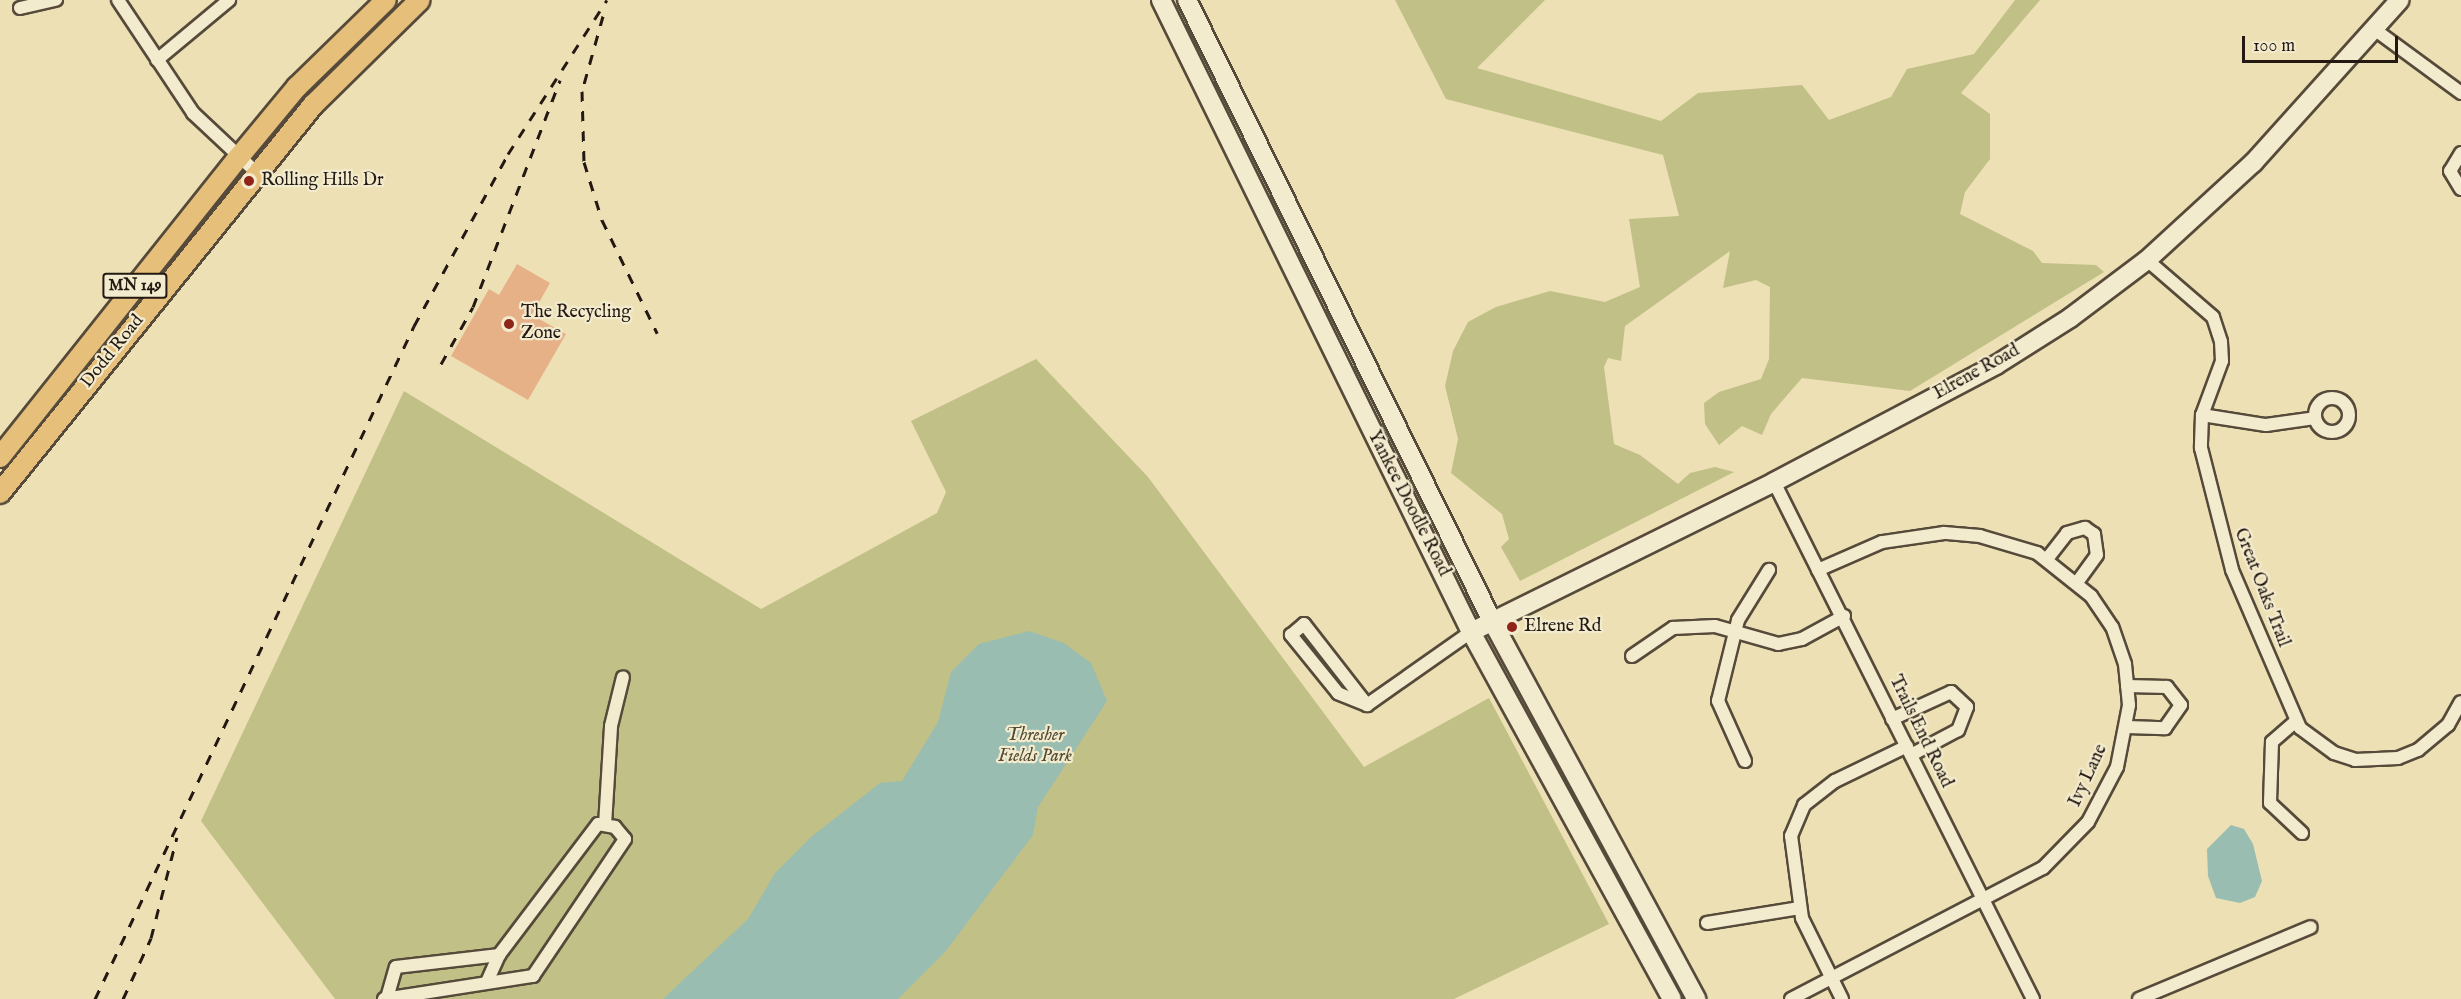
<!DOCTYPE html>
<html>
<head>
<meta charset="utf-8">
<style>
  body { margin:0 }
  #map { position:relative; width:2461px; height:999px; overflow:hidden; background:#ede0b4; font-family:"IM FELL English",serif }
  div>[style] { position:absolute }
  .green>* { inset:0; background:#c0c087 }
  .water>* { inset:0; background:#99bdb0 }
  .building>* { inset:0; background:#e7b188 }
  .roads { filter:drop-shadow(2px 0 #564a3a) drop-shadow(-2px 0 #564a3a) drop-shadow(0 2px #564a3a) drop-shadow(0 -2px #564a3a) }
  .street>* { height:12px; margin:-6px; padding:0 6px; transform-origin:6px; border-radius:6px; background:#f3ebce }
  .street>.ring { margin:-6px; padding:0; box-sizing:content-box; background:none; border:12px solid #f3ebce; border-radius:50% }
  .secondary>* { height:18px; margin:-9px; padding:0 9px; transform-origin:9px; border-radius:9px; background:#f3ebce }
  .primary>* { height:20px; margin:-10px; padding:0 10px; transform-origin:10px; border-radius:10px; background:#e6c07a }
  .rail>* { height:3px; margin-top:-1.5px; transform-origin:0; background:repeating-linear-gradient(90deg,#241812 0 10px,transparent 0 20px) }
  .dots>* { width:16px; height:16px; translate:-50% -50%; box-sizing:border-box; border:3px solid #f3ebce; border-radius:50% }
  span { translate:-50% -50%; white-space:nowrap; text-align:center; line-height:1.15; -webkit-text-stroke:4.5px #f3ebce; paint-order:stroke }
  .shield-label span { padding:2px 4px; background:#f3ebce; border:2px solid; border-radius:4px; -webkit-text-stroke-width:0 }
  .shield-label { font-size:16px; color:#241812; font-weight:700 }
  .poi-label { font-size:18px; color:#241812 }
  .left { translate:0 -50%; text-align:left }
  .street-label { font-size:18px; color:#241812 }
  .park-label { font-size:18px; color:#534a35; font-style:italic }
  .scale { position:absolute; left:2242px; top:36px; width:156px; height:27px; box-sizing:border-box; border:3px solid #241812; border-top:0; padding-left:8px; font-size:18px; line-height:21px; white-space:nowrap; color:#241812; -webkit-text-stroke:4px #f3ebce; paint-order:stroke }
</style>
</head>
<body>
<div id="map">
  <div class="green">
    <div style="clip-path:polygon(1395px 0,1545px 0,1477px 68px,1661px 121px,1698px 93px,1802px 85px,1829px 120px,1891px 97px,1907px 69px,1974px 54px,2015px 0,2040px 0,1961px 93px,1990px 114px,1990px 159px,1965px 192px,1960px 214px,2033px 251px,2042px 263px,2096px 265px,2104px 272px,1910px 391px,1802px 378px,1771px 414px,1762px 435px,1742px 426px,1719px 445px,1705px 424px,1704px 403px,1719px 392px,1761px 379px,1769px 359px,1770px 287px,1756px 280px,1723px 288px,1730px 251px,1625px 326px,1621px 361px,1608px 358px,1604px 367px,1614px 444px,1640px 455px,1678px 484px,1690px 473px,1715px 467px,1734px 472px,1520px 581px,1501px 547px,1509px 539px,1502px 514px,1451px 473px,1458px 439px,1445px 386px,1453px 351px,1468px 322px,1496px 307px,1550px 291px,1605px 302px,1640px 287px,1629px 219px,1679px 216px,1663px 155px,1446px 99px)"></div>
    <div style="clip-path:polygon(1036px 359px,1148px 477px,1364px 767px,1489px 698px,1609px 924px,1454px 999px,335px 999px,201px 821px,404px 391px,761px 609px,937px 513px,946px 492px,911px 421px)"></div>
  </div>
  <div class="water">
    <div style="clip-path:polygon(1029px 631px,1064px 643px,1091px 663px,1107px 701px,1038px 807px,1033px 835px,945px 952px,898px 999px,663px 999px,748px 919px,775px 873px,811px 837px,880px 783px,902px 781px,938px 722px,951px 672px,979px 644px)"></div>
    <div style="clip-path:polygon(2231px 825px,2244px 829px,2253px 844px,2262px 881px,2255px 897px,2240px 903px,2216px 898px,2208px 876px,2207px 849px)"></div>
  </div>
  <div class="building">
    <div style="clip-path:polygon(517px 264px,550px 283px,532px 315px,566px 334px,528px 400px,451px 356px,489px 289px,499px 295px)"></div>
  </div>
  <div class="roads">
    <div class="street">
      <div style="left:118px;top:0;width:136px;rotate:56.4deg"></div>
      <div style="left:193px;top:113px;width:86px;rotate:43.1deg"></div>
      <div style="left:20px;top:8px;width:37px;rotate:-13deg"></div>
      <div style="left:2374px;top:29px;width:108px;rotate:36.3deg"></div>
      <div style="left:157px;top:60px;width:94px;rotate:-39.8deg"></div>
      <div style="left:2461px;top:153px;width:21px;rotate:121deg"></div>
      <div style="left:2450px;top:171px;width:21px;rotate:59deg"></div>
      <div style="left:2147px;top:260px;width:87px;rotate:40.8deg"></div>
      <div style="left:2213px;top:317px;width:26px;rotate:72deg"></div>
      <div style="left:2221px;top:342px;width:19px;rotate:87deg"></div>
      <div style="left:2222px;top:361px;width:58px;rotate:110.3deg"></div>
      <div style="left:2202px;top:415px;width:33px;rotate:92deg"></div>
      <div style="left:2201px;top:448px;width:126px;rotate:75.7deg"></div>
      <div style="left:2232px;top:570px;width:172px;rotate:66.7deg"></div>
      <div style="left:2300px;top:728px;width:42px;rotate:36.3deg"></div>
      <div style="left:2334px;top:753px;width:22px;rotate:18deg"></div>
      <div style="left:2355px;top:760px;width:43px;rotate:-2.7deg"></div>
      <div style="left:2398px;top:758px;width:22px;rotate:-22deg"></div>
      <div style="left:2418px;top:750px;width:39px;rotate:-40deg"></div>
      <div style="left:2448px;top:725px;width:26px;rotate:-61deg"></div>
      <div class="ring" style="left:2315px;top:398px;width:22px;height:22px"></div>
      <div style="left:2202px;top:415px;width:65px;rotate:8.9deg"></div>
      <div style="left:2266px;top:425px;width:49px;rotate:-8.1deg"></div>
      <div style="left:1774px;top:482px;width:578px;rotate:63.39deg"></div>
      <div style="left:2047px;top:559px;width:33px;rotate:-52deg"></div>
      <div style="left:2067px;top:533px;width:19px;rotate:-16deg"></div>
      <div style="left:2085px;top:528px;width:11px;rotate:34deg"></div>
      <div style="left:2094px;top:534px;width:21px;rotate:82deg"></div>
      <div style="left:2097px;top:555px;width:34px;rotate:126deg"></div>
      <div style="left:1632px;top:656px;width:50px;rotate:-34.3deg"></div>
      <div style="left:1673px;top:628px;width:42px;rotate:-2.7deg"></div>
      <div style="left:1715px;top:626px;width:66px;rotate:15.9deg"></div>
      <div style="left:1778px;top:644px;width:25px;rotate:-12deg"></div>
      <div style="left:1802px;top:639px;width:48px;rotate:-28.7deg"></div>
      <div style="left:1367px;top:705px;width:31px;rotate:-158deg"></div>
      <div style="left:1338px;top:693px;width:75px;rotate:-129deg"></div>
      <div style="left:1291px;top:635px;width:17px;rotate:-40deg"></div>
      <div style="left:1304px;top:624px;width:103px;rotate:52.1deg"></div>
      <div style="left:1367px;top:705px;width:127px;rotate:-35.1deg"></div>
      <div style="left:1892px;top:719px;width:65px;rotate:-24.6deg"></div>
      <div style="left:1951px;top:692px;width:22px;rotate:43deg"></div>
      <div style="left:1967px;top:707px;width:25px;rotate:111deg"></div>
      <div style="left:1958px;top:730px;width:53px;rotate:152deg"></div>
      <div style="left:2296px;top:721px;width:32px;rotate:139deg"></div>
      <div style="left:2272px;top:742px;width:61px;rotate:91.9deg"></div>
      <div style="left:2270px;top:803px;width:44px;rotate:43.2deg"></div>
      <div style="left:2127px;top:727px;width:38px;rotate:2deg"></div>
      <div style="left:2165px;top:728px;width:28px;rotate:-55deg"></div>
      <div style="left:2181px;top:705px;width:23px;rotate:-128deg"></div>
      <div style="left:2167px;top:687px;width:40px;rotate:-178.6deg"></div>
      <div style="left:1745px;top:761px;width:66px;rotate:-114.2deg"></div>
      <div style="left:1718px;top:701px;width:83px;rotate:-76.1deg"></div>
      <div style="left:1738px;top:620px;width:59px;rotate:-58.2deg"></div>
      <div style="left:605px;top:825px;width:99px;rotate:-86.5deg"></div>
      <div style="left:611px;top:726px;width:50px;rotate:-76.2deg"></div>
      <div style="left:1707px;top:923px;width:94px;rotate:-9.2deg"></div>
      <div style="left:387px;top:998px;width:32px;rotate:-74deg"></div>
      <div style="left:396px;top:967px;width:104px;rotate:-6.6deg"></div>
      <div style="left:384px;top:999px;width:151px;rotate:-8.8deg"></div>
      <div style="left:533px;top:976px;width:165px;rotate:-56.1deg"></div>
      <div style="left:625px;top:839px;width:16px;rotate:-130deg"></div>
      <div style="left:615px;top:827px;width:17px;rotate:-170deg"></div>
      <div style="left:598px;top:824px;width:164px;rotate:127.1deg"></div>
      <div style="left:499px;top:955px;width:30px;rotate:114deg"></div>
      <div style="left:1791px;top:999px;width:284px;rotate:-27.5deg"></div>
      <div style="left:2043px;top:868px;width:64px;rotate:-45.6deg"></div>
      <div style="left:2088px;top:822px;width:62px;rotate:-62.2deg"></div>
      <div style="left:2117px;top:767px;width:63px;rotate:-79deg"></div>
      <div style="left:2129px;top:705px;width:41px;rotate:-95.6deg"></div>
      <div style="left:2125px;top:664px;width:39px;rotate:-109deg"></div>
      <div style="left:2112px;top:627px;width:37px;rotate:-124deg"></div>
      <div style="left:2091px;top:596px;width:69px;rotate:-141.5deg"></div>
      <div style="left:2037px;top:553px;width:59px;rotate:-163.4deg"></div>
      <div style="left:1980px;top:536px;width:36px;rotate:-175deg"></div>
      <div style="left:1944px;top:533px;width:63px;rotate:171.7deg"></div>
      <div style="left:1882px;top:542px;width:70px;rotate:156.4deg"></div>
      <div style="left:1842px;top:999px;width:90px;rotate:-116.3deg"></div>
      <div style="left:1802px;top:918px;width:83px;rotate:-97.6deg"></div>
      <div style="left:1791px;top:836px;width:34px;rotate:-67deg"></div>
      <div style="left:1804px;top:805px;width:39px;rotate:-38deg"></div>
      <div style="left:1835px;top:781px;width:80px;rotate:-25.9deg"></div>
      <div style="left:2139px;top:999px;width:186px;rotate:-22.7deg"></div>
    </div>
    <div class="secondary">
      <div style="left:1161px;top:0;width:704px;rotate:63.87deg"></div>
      <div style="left:1471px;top:632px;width:418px;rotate:61.3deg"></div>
      <div style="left:1187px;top:0;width:692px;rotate:63.84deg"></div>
      <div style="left:1492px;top:621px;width:430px;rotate:61.6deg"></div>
      <div style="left:1471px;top:632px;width:338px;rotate:-26.3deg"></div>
      <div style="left:1774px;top:482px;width:251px;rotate:-27.8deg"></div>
      <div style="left:1996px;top:365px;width:88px;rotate:-32.4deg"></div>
      <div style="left:2070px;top:318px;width:96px;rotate:-37deg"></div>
      <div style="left:2147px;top:260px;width:144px;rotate:-42.5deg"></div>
      <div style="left:2253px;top:163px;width:219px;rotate:-48deg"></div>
    </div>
    <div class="primary">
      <div style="left:0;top:457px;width:384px;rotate:-51.5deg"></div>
      <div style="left:239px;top:157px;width:91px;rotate:-50.4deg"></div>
      <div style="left:297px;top:87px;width:124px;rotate:-44.3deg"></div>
      <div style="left:0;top:493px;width:500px;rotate:-51.1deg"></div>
      <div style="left:314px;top:104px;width:148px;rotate:-44.5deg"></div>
    </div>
  </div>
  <div class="rail">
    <div style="left:603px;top:16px;width:78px;rotate:105.6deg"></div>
    <div style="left:582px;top:91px;width:71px;rotate:88.4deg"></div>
    <div style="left:584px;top:162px;width:61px;rotate:72.8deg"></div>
    <div style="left:602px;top:220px;width:126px;rotate:64deg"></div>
    <div style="left:441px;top:364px;width:65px;rotate:-60.7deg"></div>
    <div style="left:473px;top:307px;width:243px;rotate:-69deg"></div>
    <div style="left:95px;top:999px;width:745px;rotate:-64.64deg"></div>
    <div style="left:414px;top:326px;width:196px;rotate:-61.3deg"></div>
    <div style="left:508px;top:154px;width:183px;rotate:-57.3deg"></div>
    <div style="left:123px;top:999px;width:67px;rotate:-65.3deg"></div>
    <div style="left:151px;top:938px;width:104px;rotate:-75.6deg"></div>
  </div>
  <div class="dots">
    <div style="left:249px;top:181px;background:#8f2418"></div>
    <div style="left:509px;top:324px;background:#8f2418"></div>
    <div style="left:1512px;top:627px;background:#8f2418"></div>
  </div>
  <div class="shield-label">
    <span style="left:135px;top:286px">MN 149</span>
  </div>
  <div class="poi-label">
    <span class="left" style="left:261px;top:181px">Rolling Hills Dr</span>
    <span class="left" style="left:521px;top:324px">The Recycling<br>Zone</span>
    <span class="left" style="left:1524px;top:627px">Elrene Rd</span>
  </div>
  <div class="street-label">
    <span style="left:113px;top:352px;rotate:-51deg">Dodd Road</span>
    <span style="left:1977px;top:373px;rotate:-29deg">Elrene Road</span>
    <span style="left:1408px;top:504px;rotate:63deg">Yankee Doodle Road</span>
    <span style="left:2261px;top:588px;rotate:69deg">Great Oaks Trail</span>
    <span style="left:1920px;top:732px;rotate:64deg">Trails End Road</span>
    <span style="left:2089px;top:776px;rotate:-65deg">Ivy Lane</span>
  </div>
  <div class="park-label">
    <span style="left:1035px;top:747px">Thresher<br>Fields Park</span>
  </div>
  <div class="scale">100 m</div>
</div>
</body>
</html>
